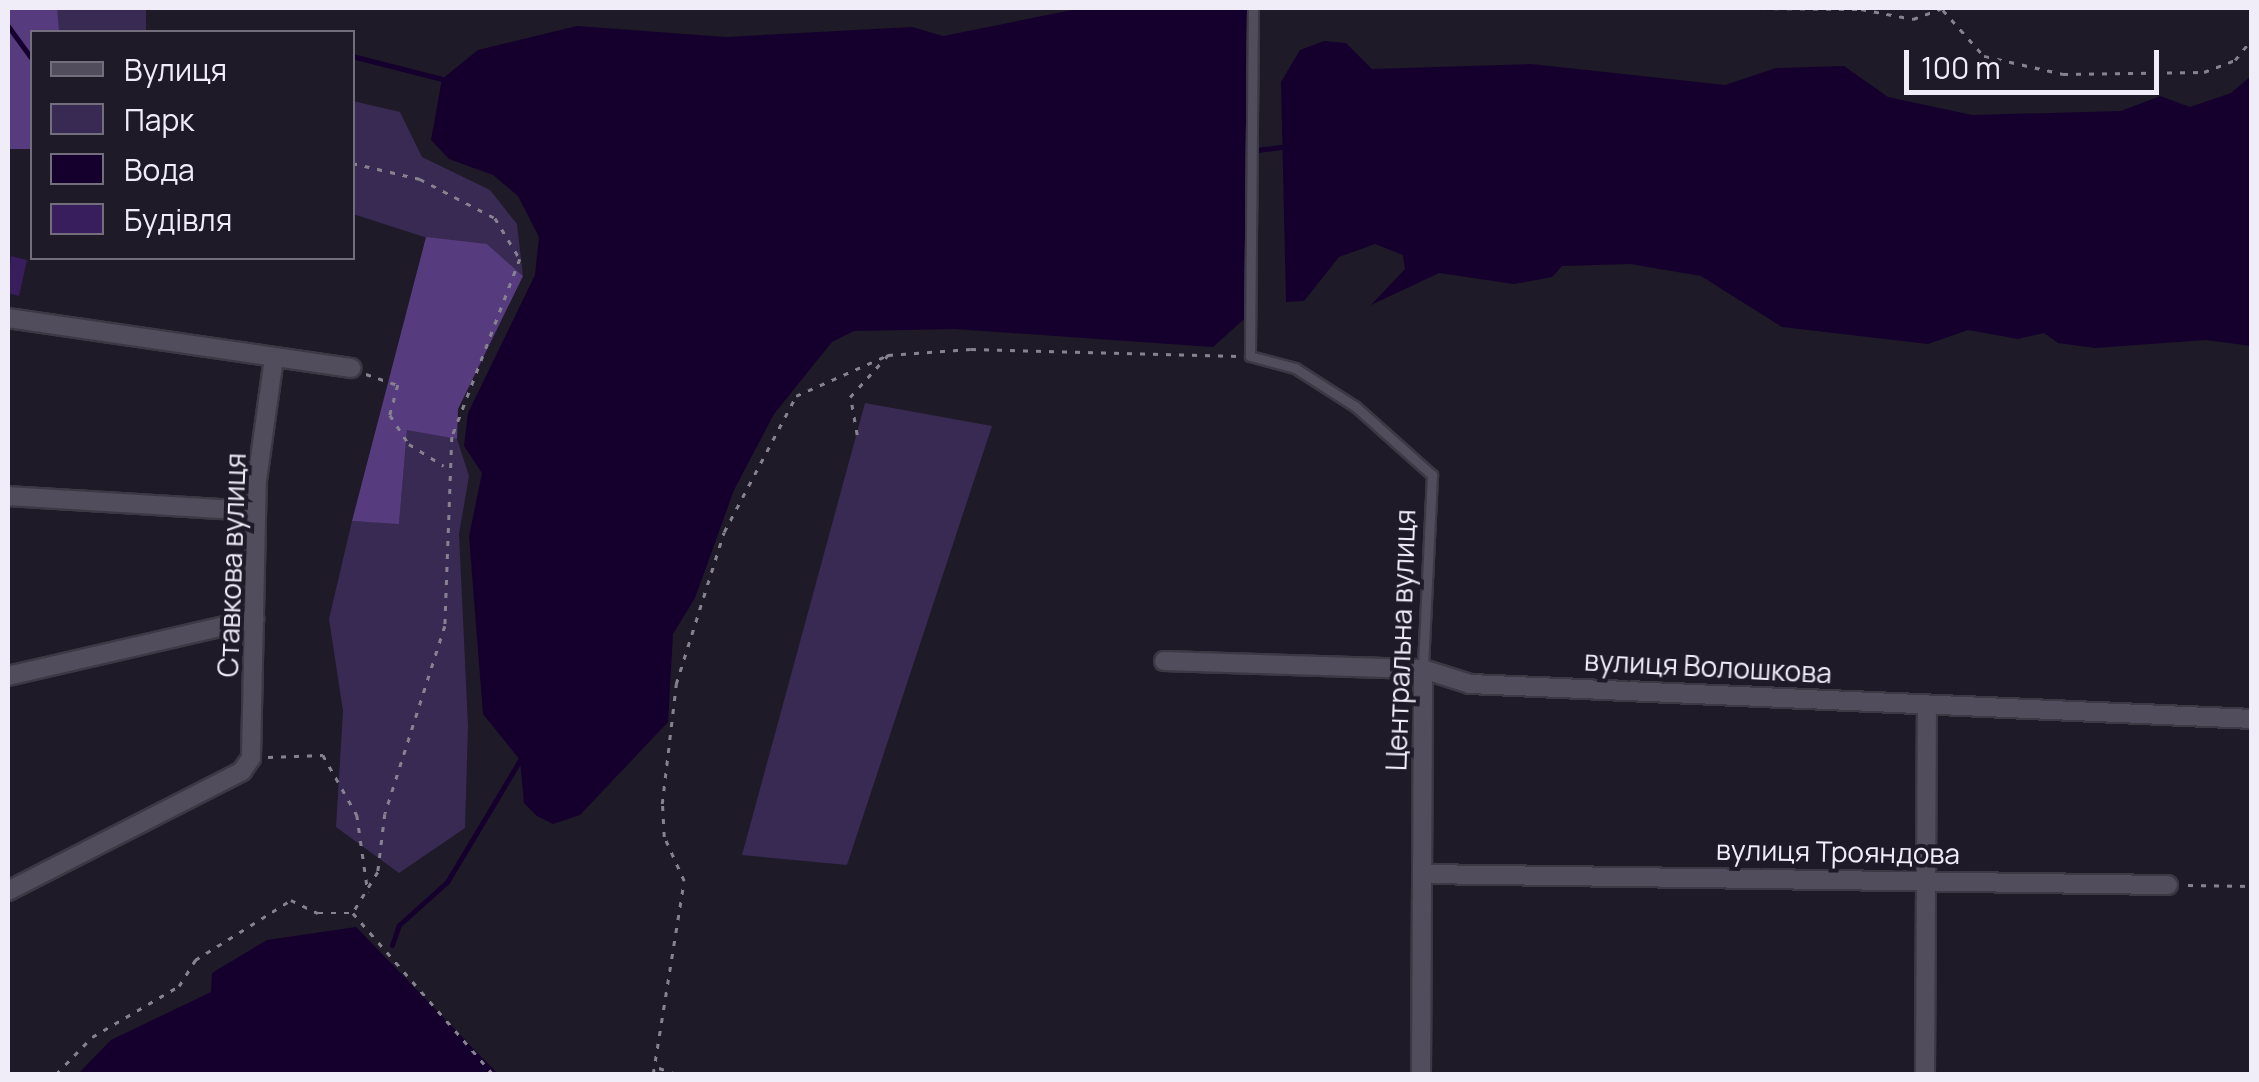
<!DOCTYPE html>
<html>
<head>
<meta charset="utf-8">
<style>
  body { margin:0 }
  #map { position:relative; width:2259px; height:1082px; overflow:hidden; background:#1e1a28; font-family:Manrope,sans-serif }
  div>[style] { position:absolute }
  .green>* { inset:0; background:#392a53; transform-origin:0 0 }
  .forest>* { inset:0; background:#563c7f }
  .water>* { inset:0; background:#15002d }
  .stream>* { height:5px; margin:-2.5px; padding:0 2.5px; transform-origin:2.5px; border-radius:2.5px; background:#15002d }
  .building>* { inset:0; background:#391e5e }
  .path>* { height:2.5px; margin-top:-1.25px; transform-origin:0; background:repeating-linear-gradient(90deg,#86828f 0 5px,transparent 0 13px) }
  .roads { filter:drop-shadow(2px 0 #3c3844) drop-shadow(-2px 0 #3c3844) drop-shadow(0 2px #3c3844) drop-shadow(0 -2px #3c3844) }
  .lane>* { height:9px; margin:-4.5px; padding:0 4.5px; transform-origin:4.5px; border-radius:4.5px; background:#524d5d }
  .street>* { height:18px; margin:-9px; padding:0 9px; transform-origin:9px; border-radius:9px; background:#524d5d }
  span { translate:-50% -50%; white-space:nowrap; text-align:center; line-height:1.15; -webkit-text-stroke:8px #1e1a28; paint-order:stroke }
  .street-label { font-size:28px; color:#f0edf8 }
  .frame { position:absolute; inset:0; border:10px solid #f0edf8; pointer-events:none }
  .legend { position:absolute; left:30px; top:30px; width:325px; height:230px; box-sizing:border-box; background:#1e1a28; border:2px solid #726e7b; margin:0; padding:12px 18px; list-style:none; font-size:30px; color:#f0edf8 }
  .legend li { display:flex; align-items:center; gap:20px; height:50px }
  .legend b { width:50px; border:2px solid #726e7b }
  .scale { position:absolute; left:1904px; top:50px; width:255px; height:45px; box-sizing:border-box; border:5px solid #f0edf8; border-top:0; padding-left:12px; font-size:30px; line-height:35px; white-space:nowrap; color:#f0edf8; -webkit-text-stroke:8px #1e1a28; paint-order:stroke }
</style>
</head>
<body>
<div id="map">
  <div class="green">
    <div style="left:57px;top:8px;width:89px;height:24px"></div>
    <div style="clip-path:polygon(353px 101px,400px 112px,422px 157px,490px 190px,517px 224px,523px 276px,487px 244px,443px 243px,353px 214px)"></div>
    <div style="clip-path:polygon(865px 403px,992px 426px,847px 865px,742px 855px)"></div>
    <div style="clip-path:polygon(407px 429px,457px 439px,469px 476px,459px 534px,468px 726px,465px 828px,399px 873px,336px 827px,343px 711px,329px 619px,352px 521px,399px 523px)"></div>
  </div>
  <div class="forest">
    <div style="clip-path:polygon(8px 8px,57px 8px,59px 32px,32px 32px,32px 149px,8px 149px)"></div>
    <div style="clip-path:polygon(426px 237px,487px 244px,523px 276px,458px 409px,457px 439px,407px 430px,399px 524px,352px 521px)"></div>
  </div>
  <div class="water">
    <div style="clip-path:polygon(1082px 8px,1248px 8px,1257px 150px,1252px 312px,1213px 347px,955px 329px,854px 331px,832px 342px,774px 414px,734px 490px,695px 598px,673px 634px,668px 722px,580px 815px,553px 824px,537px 816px,524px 803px,520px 760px,483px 714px,469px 536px,482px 473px,464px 446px,468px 413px,535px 275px,539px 237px,518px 196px,493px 175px,449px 159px,431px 140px,442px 79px,478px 50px,577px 26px,726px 37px,912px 27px,943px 36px)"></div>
    <div style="clip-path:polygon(1324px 41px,1346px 43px,1372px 69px,1531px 64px,1725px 85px,1776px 68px,1844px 66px,1888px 97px,1972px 115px,2121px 111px,2160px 96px,2190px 107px,2231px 93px,2251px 76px,2251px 346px,2206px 340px,2095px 348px,2058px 343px,2044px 333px,2018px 339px,1968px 330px,1928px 344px,1782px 327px,1701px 276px,1630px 264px,1562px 266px,1552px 277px,1514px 284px,1439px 273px,1371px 305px,1405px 269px,1403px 255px,1375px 244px,1339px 257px,1304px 301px,1286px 302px,1281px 82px,1300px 50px)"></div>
    <div style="clip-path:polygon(356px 927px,498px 1074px,78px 1074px,111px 1040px,211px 992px,212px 973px,267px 940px)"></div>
  </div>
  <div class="stream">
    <div style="left:8px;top:26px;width:41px;rotate:54deg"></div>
    <div style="left:352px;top:56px;width:93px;rotate:14.3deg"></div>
    <div style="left:1257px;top:150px;width:26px;rotate:-7deg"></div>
    <div style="left:392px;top:945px;width:21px;rotate:-71deg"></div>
    <div style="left:399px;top:925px;width:64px;rotate:-41.9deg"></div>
    <div style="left:447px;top:882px;width:142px;rotate:-59.1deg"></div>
  </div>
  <div class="building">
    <div style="clip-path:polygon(11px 256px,27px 260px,19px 296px,8px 293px)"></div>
  </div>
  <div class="path">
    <div style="left:1761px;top:8px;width:100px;rotate:0.6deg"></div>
    <div style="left:1861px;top:9px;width:53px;rotate:10.9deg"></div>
    <div style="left:1913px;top:19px;width:33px;rotate:-20deg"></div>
    <div style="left:1943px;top:10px;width:62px;rotate:48.3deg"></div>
    <div style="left:1984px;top:56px;width:81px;rotate:12.8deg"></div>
    <div style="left:2063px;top:74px;width:141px;rotate:-0.8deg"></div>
    <div style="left:2204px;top:72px;width:33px;rotate:-21deg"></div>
    <div style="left:2235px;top:60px;width:27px;rotate:-51deg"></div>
    <div style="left:352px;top:163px;width:70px;rotate:13.2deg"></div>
    <div style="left:420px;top:179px;width:85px;rotate:27.5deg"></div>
    <div style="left:495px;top:218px;width:48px;rotate:58.6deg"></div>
    <div style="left:520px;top:259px;width:191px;rotate:110.9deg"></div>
    <div style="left:452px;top:437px;width:189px;rotate:92.1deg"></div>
    <div style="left:445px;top:626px;width:197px;rotate:107.7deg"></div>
    <div style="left:385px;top:814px;width:58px;rotate:96.9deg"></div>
    <div style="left:378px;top:872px;width:48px;rotate:121.4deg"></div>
    <div style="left:366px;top:374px;width:34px;rotate:19deg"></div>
    <div style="left:398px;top:385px;width:31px;rotate:105deg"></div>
    <div style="left:390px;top:415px;width:35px;rotate:57deg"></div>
    <div style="left:409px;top:444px;width:41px;rotate:32.2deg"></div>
    <div style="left:857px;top:435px;width:39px;rotate:-100deg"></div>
    <div style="left:850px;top:397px;width:57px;rotate:-47.9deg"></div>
    <div style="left:888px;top:355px;width:83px;rotate:-4.1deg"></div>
    <div style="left:971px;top:349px;width:268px;rotate:1.5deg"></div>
    <div style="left:268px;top:757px;width:55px;rotate:-2.1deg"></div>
    <div style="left:323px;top:755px;width:69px;rotate:60.5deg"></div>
    <div style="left:357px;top:815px;width:78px;rotate:81.9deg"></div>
    <div style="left:2188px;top:885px;width:64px;rotate:0.9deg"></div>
    <div style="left:659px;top:1068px;width:18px;rotate:19deg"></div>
    <div style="left:56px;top:1074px;width:52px;rotate:-45.8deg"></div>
    <div style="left:92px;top:1037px;width:101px;rotate:-30.4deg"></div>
    <div style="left:179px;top:986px;width:31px;rotate:-58deg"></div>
    <div style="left:195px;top:960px;width:113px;rotate:-32deg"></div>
    <div style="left:291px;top:900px;width:30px;rotate:26deg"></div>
    <div style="left:318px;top:913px;width:35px"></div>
    <div style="left:353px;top:913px;width:213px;rotate:49deg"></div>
    <div style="left:653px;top:1074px;width:195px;rotate:-80.9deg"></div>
    <div style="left:684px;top:881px;width:48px;rotate:-114.4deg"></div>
    <div style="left:664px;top:837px;width:33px;rotate:-93deg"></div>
    <div style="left:662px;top:804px;width:121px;rotate:-83.3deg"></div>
    <div style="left:676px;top:684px;width:159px;rotate:-72.5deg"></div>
    <div style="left:724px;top:532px;width:154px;rotate:-62.1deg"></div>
    <div style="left:796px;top:396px;width:101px;rotate:-24deg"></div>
  </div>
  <div class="roads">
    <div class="lane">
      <div style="left:1253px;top:8px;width:348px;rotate:90.5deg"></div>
      <div style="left:1250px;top:356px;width:47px;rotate:14.9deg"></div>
      <div style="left:1295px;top:368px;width:72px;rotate:32.6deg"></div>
      <div style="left:1356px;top:407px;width:102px;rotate:41.8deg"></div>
      <div style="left:1432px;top:475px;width:193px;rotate:92.7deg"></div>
    </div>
    <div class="street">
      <div style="left:8px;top:318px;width:347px;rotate:8.3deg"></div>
      <div style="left:8px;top:496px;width:248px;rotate:3.5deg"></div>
      <div style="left:1164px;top:661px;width:259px;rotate:1.8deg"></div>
      <div style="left:1423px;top:669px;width:49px;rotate:17.7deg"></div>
      <div style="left:1470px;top:684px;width:783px;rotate:2.56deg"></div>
      <div style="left:8px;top:676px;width:253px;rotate:-13deg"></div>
      <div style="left:1423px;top:874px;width:745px;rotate:0.85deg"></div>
      <div style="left:8px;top:891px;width:263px;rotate:-27.1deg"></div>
      <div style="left:242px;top:771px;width:16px;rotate:-55deg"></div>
      <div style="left:251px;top:758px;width:278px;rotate:-88.8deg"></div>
      <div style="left:257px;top:480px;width:123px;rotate:-82.1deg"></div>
      <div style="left:1421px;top:1074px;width:405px;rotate:-89.7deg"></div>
      <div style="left:1925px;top:1074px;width:367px;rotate:-89.7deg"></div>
    </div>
  </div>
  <div class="street-label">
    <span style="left:231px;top:565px;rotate:-88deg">Ставкова вулиця</span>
    <span style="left:1400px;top:640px;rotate:-88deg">Центральна вулиця</span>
    <span style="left:1708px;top:666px;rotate:3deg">вулиця Волошкова</span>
    <span style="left:1838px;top:851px;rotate:1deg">вулиця Трояндова</span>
  </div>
  <div class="frame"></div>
  <ul class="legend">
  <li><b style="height:12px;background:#524d5d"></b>Вулиця</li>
  <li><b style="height:28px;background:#392a53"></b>Парк</li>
  <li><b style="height:28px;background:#15002d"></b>Вода</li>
  <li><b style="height:28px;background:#391e5e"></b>Будівля</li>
  </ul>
  <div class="scale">100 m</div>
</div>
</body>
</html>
